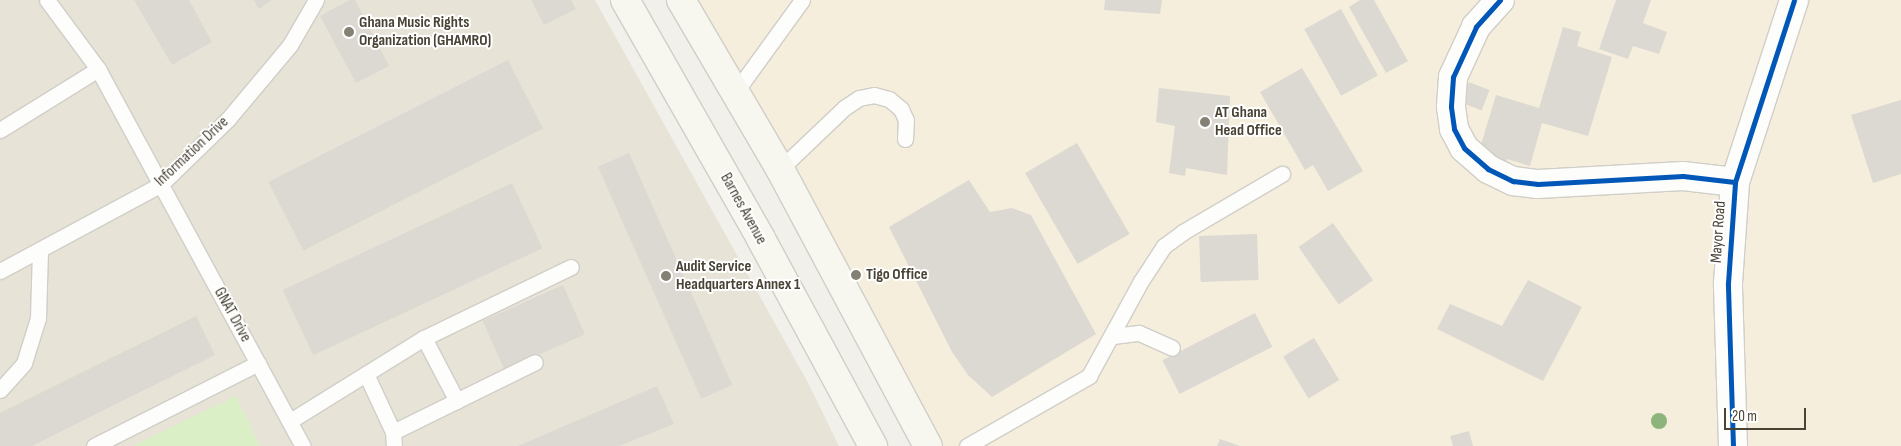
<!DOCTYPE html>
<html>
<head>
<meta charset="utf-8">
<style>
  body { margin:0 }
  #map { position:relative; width:1901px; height:446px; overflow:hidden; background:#f2f0ea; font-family:"Sofia Sans Condensed",sans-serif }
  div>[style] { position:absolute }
  .residential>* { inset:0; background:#e7e3d7 }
  .commercial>* { inset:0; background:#f6eedc }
  .green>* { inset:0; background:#dbefc7 }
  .building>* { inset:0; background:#dcd9d2; transform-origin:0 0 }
  .roads { filter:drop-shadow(1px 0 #d0cec7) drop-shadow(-1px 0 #d0cec7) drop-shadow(0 1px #d0cec7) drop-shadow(0 -1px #d0cec7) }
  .service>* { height:15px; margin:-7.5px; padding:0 7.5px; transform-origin:7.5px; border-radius:7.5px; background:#fdfdfc }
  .minor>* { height:28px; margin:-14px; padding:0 14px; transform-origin:14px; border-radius:14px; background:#fdfdfc }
  .secondary>* { height:28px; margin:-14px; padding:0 14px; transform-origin:14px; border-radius:14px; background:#f7f6ef }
  .cycleway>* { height:5px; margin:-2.5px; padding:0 2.5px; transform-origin:2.5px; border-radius:2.5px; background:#0057b8 }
  .trees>* { width:16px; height:16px; margin:-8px; border-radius:50%; background:#8db47b }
  .dots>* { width:14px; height:14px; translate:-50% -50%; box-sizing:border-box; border:2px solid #fff; border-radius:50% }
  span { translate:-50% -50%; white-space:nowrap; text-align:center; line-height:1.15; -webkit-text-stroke:4px #fff; paint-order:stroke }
  .poi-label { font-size:16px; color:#494335; font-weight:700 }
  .left { translate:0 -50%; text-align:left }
  .street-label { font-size:16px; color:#494335 }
  .scale { position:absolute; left:1724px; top:408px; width:82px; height:22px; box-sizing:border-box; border:2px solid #494335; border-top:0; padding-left:6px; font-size:15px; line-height:18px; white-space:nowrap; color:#494335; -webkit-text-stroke:4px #fff; paint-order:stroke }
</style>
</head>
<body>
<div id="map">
  <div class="residential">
    <div style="clip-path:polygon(0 0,595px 0,807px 381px,839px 446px,0 446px)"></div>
  </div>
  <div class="commercial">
    <div style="clip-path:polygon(695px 0,1901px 0,1901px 446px,941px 446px)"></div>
  </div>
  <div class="green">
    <div style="clip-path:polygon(236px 396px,260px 446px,132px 446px)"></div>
  </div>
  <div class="building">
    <div style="clip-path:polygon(134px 0,189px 0,212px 42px,172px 65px)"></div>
    <div style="clip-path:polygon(254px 0,272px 0,259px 9px)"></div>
    <div style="clip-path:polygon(350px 0,355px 0,389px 66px,356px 83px,320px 16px)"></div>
    <div style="clip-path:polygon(531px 0,571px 0,576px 9px,544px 25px)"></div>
    <div style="clip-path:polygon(1105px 0,1162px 0,1160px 14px,1104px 10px)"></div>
    <div style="clip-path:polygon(1360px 0,1374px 0,1408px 61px,1386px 73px,1349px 7px)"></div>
    <div style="clip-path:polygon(1616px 0,1651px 0,1643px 23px,1667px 32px,1659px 54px,1633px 46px,1628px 59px,1599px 49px)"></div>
    <div style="left:1341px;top:9px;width:76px;height:42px;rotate:61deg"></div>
    <div style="clip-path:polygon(1563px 27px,1581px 32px,1577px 46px,1612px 57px,1588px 136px,1542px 123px,1530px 166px,1507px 159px,1505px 168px,1479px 151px,1496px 95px,1539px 108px)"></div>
    <div style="left:508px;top:60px;width:77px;height:269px;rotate:63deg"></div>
    <div style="clip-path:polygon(1302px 68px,1363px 171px,1328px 191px,1313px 165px,1305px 170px,1260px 92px)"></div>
    <div style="left:1469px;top:82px;width:22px;height:22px;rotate:21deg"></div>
    <div style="clip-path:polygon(1159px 88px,1230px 96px,1227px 175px,1186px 168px,1185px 176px,1169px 173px,1175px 126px,1156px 122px)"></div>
    <div style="clip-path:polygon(1901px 100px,1901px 174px,1873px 183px,1851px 115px)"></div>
    <div style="left:1077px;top:143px;width:105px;height:60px;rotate:60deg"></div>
    <div style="left:629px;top:153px;width:254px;height:34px;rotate:66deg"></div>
    <div style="clip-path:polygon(969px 180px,990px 212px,1012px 208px,1031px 215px,1096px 334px,992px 397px,968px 375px,952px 352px,889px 227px)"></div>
    <div style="left:512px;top:183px;width:72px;height:253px;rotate:65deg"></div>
    <div style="left:1333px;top:223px;width:70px;height:42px;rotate:55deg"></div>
    <div style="left:1257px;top:234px;width:46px;height:58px;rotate:88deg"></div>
    <div style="clip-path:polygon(1528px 280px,1582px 307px,1543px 381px,1437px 329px,1450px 304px,1502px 326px)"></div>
    <div style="left:563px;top:285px;width:54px;height:88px;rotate:66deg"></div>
    <div style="left:1255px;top:313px;width:38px;height:104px;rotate:63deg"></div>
    <div style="clip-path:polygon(196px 316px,215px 355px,32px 446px,0 446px,0 413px)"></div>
    <div style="left:1314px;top:338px;width:49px;height:36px;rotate:59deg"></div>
    <div style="clip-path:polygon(657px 386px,674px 424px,619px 446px,518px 446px)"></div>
    <div style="clip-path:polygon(1469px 431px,1473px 446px,1453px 446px,1450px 436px)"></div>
    <div style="clip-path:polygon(1220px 439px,1240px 446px,1217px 446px)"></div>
  </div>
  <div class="roads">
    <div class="service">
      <div style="left:47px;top:0;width:86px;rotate:53.5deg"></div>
      <div style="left:98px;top:69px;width:429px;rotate:61.5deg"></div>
      <div style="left:734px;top:94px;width:116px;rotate:-54.1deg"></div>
      <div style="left:0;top:130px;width:115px;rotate:-31.9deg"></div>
      <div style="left:780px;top:169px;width:88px;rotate:-43.6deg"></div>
      <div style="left:844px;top:108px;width:18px;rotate:-34deg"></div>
      <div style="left:859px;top:98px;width:15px;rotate:-11deg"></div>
      <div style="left:874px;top:95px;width:16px;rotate:15deg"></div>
      <div style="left:889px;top:99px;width:16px;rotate:40deg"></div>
      <div style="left:901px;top:109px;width:12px;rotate:66deg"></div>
      <div style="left:906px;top:120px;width:19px;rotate:93deg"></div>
      <div style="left:0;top:271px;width:182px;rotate:-28.3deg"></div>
      <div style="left:160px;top:185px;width:95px;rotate:-44.1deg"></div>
      <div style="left:228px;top:119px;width:97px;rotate:-50deg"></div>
      <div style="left:290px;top:45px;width:52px;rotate:-60deg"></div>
      <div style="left:1113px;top:336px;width:26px;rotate:-7deg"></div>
      <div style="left:1139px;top:333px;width:36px;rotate:24deg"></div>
      <div style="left:424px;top:338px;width:71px;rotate:62.4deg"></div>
      <div style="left:366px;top:374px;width:64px;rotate:65deg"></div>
      <div style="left:393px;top:432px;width:14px;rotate:86deg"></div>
      <div style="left:0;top:390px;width:36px;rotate:-48deg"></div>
      <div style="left:24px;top:363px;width:47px;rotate:-72.7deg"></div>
      <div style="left:38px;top:318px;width:68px;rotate:-88.3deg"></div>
      <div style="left:290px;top:421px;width:158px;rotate:-31.8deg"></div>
      <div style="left:424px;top:338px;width:163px;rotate:-25.8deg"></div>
      <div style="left:393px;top:432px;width:158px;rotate:-26.2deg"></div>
      <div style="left:94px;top:446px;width:184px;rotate:-26.8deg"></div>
      <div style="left:967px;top:446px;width:141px;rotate:-29.8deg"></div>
      <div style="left:1089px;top:376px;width:108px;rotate:-61.3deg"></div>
      <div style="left:1141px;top:281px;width:42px;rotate:-56.7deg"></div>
      <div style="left:1164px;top:246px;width:24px;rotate:-36deg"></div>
      <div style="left:1183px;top:232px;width:115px;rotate:-30.4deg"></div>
    </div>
    <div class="minor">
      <div style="left:1500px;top:0;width:36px;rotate:132deg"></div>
      <div style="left:1476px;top:27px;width:55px;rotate:114.7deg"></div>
      <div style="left:1453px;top:77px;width:30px;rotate:94deg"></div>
      <div style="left:1451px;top:107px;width:22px;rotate:82deg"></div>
      <div style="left:1454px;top:129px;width:21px;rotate:62deg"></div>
      <div style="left:1464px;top:148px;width:32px;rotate:41deg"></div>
      <div style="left:1488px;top:169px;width:28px;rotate:26deg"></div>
      <div style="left:1513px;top:181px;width:25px;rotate:7deg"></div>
      <div style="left:1538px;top:184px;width:145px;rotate:-3.2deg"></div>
      <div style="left:1683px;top:176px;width:52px;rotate:6.6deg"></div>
      <div style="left:1733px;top:446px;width:163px;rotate:-91.8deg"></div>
      <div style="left:1728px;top:283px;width:101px;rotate:-86deg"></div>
      <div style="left:1735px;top:182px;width:191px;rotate:-72deg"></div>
    </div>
    <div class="secondary">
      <div style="left:625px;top:0;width:273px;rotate:60.3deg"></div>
      <div style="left:760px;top:237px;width:238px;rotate:61.6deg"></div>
      <div style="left:681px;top:0;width:196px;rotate:59.6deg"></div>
      <div style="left:780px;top:169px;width:314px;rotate:61.9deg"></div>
    </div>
  </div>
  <div class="cycleway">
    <div style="left:1500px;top:0;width:36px;rotate:132deg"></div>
    <div style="left:1476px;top:27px;width:55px;rotate:114.7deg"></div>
    <div style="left:1453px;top:77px;width:30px;rotate:94deg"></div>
    <div style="left:1451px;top:107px;width:22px;rotate:82deg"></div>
    <div style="left:1454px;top:129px;width:21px;rotate:62deg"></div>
    <div style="left:1464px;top:148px;width:32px;rotate:41deg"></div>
    <div style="left:1488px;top:169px;width:28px;rotate:26deg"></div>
    <div style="left:1513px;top:181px;width:25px;rotate:7deg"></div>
    <div style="left:1538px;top:184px;width:145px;rotate:-3.2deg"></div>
    <div style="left:1683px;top:176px;width:52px;rotate:6.6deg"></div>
    <div style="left:1733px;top:446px;width:163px;rotate:-91.8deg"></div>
    <div style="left:1728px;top:283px;width:101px;rotate:-86deg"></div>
    <div style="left:1735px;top:182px;width:191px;rotate:-72deg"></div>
  </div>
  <div class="trees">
    <div style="left:1659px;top:421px"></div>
  </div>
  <div class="dots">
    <div style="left:349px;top:32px;background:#848074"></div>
    <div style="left:1205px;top:122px;background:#848074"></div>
    <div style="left:856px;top:275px;background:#848074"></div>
    <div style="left:666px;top:276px;background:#848074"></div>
  </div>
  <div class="poi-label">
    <span class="left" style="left:359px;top:32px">Ghana Music Rights<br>Organization (GHAMRO)</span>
    <span class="left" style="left:1215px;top:122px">AT Ghana<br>Head Office</span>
    <span class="left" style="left:676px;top:276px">Audit Service<br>Headquarters Annex 1</span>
    <span class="left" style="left:866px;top:275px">Tigo Office</span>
  </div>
  <div class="street-label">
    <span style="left:192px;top:152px;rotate:-43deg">Information Drive</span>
    <span style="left:743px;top:209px;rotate:61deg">Barnes Avenue</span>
    <span style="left:1719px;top:232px;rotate:-86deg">Mayor Road</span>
    <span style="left:232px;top:315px;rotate:61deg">GNAT Drive</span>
  </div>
  <div class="scale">20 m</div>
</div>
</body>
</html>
